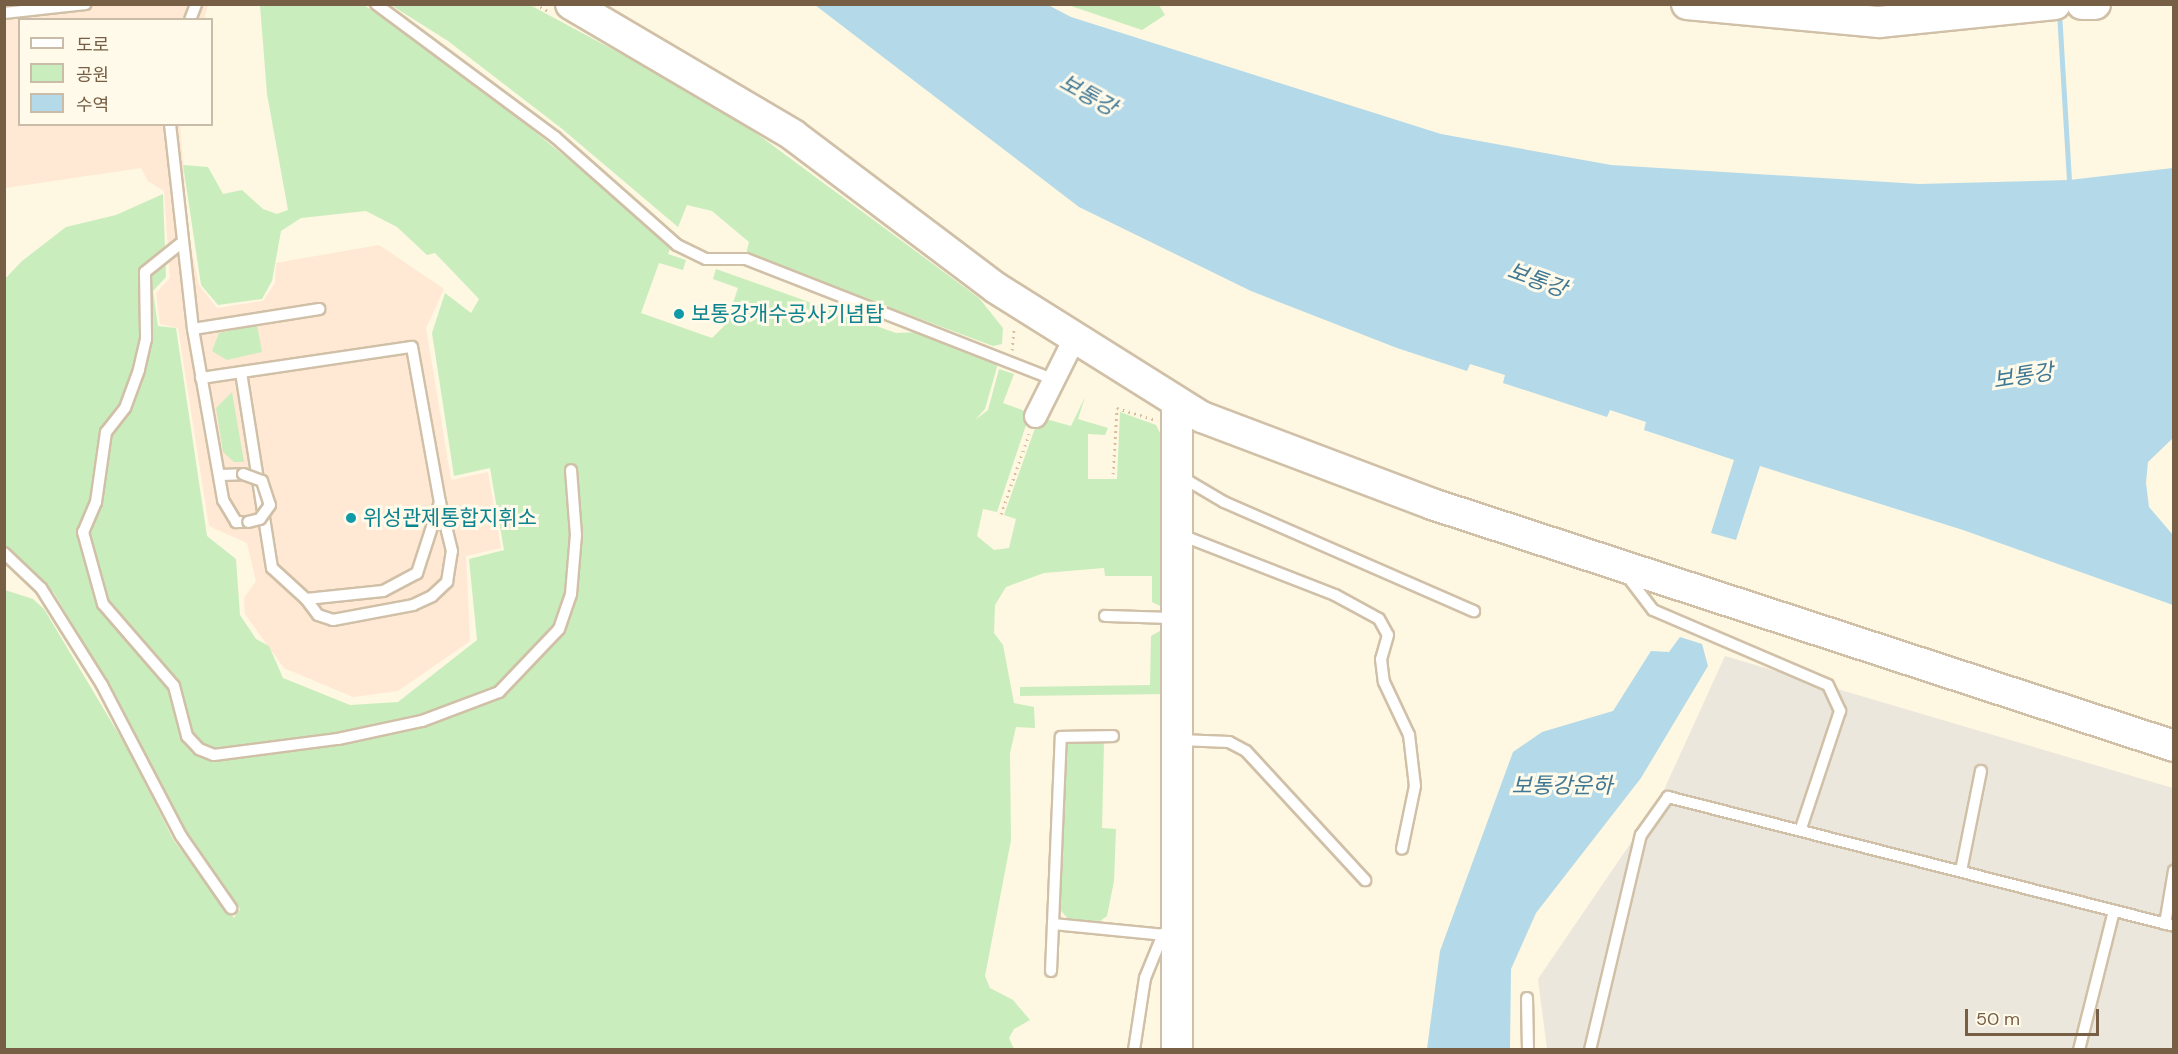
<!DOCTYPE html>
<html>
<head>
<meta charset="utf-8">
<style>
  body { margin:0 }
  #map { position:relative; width:2178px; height:1054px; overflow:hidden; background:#fef7e1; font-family:"DM Sans","Noto Sans KR",sans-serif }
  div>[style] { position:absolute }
  .commercial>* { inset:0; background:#ffe8d4 }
  .industrial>* { inset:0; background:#ece7dd }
  .green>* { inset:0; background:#caedbe }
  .water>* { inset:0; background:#b4d9e9 }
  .stream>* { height:5px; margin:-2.5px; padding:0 2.5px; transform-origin:2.5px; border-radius:2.5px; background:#b4d9e9 }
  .path>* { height:3px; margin-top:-1.5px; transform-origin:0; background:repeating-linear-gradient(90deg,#dabd9a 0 1.5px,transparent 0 6px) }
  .roads { filter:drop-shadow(2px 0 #d0c0a7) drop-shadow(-2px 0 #d0c0a7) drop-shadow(0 2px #d0c0a7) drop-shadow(0 -2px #d0c0a7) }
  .lane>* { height:10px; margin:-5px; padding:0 5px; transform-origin:5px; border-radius:5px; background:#fff }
  .street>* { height:21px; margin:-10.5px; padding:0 10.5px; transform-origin:10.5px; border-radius:10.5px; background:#fff }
  .secondary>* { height:30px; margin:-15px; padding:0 15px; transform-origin:15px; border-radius:15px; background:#fff }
  .bridges { filter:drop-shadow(2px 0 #d0c0a7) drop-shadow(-2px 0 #d0c0a7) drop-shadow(0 2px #d0c0a7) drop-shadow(0 -2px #d0c0a7) }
  .lane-bridge>* { height:10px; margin:-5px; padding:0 5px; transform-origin:5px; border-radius:5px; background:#fff }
  .dots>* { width:16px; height:16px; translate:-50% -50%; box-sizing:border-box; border:3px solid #fffae9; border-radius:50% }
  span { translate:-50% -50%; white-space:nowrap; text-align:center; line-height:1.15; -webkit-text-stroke:6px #fffae9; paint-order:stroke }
  .culture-label { font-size:21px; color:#0d838f }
  .left { translate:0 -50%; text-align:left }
  .water-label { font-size:22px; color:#407894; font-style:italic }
  .frame { position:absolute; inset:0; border:6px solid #775f46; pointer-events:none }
  .legend { position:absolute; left:18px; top:18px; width:195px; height:108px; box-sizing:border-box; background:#fffae9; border:2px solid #c9bca8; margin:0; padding:8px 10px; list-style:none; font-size:18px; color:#775f46 }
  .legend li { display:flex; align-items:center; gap:12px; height:30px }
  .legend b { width:30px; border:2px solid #c9bca8 }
  .scale { position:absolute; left:1965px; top:1009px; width:134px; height:27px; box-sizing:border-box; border:3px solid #775f46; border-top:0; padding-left:8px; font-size:18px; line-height:21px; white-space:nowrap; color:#775f46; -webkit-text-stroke:4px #fffae9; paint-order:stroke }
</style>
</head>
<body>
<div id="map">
  <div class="commercial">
    <div style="clip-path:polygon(4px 5px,208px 5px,204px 19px,20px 20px,20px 124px,180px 125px,189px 238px,199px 285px,217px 308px,263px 301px,275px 283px,276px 263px,379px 245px,444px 289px,426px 328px,451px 480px,488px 472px,501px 548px,466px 556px,470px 641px,398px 691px,353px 697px,284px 668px,245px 614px,244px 598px,256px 581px,247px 543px,209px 526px,178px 328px,160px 324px,156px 293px,170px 278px,164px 191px,148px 181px,141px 168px,5px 188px)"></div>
  </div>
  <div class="industrial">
    <div style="clip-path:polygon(1725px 656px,2173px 788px,2173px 1049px,1547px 1049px,1538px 979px,1658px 803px)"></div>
  </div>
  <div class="green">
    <div style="clip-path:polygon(260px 5px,364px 5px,468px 77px,672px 244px,668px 254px,686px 260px,683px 270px,659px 263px,641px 313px,712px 338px,726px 324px,738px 288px,713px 279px,716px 269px,896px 333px,923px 332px,999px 360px,985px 409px,975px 420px,988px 410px,999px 369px,1014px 374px,1003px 403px,1030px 413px,997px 512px,983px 509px,977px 536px,994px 550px,1009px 548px,1016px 519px,1004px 515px,1039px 417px,1071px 426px,1085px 397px,1078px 419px,1108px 428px,1105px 435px,1088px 434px,1088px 479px,1117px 479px,1120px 412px,1156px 425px,1164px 441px,1166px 609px,1152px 602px,1152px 576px,1105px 576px,1104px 568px,1044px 573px,1006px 587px,995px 605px,994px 633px,1003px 645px,1014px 703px,1034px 707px,1035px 728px,1016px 727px,1010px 753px,1011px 840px,985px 976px,990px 988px,1013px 1000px,1030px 1020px,1014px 1029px,1009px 1038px,1014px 1049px,5px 1049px,5px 590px,33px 599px,44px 609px,127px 748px,174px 841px,234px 918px,240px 909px,175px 814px,124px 711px,54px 593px,5px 545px,4px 280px,22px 261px,66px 227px,116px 215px,163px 194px,166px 277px,153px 291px,158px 326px,176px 328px,207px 536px,236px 559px,240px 615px,256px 639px,269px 646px,283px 678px,350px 705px,398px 702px,477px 640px,469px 559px,504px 550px,490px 468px,454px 476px,432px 333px,445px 293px,471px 313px,479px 299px,435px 253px,427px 255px,397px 227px,366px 211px,301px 218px,281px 231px,272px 281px,262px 299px,218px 305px,201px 285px,183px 165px,208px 167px,223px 194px,242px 190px,263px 209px,277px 214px,288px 210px,267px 94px)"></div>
    <div style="clip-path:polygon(391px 5px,530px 5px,722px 108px,979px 298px,1003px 328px,1002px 344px,993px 346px,746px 254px,749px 242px,712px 211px,687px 205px,678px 227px,561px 128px,448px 41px)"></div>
    <div style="clip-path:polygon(1068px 5px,1159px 5px,1165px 15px,1142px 30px)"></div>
    <div style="clip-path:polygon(257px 325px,262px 352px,227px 360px,212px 351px,219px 333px)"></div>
    <div style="clip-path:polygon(232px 392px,244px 462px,234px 462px,223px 452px,216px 408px)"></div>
    <div style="clip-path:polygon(1165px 628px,1165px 694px,1020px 696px,1020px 687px,1150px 685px,1151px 636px)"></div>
    <div style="clip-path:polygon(1104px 742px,1102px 828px,1116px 829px,1114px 881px,1107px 916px,1100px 921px,1069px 920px,1055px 904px,1064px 743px)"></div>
  </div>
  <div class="water">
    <div style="clip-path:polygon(815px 5px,1048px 5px,1071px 17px,1441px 134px,1611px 165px,1919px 184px,2069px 180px,2173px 168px,2173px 438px,2148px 462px,2146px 483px,2149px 507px,2173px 535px,2173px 605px,1963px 530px,1760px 466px,1736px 540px,1711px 533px,1734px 460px,1644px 430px,1646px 422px,1610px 410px,1607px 417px,1503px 383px,1505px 375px,1470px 364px,1467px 371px,1397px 348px,1251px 291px,1079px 207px)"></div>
    <div style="clip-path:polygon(1680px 637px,1702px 644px,1708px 666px,1641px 778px,1536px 913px,1511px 969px,1510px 1049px,1427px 1049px,1440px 951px,1513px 752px,1542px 732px,1613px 711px,1651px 651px,1669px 652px)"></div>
  </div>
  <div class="stream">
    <div style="left:2059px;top:12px;width:168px;rotate:86.6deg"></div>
  </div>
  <div class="path">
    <div style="left:535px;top:4px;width:17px;rotate:28deg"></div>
    <div style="left:1012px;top:350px;width:22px;rotate:-85deg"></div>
    <div style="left:1113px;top:474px;width:66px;rotate:-86.5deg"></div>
    <div style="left:1117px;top:408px;width:38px;rotate:17deg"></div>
    <div style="left:1001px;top:514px;width:85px;rotate:-70.7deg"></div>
  </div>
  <div class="roads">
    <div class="lane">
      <div style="left:376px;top:4px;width:223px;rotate:36.6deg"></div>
      <div style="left:555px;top:137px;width:163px;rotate:41.5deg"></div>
      <div style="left:677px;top:245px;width:32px;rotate:26deg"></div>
      <div style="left:706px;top:259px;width:40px"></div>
      <div style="left:746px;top:259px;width:326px;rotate:21.4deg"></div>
      <div style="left:4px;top:13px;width:82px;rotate:-6.3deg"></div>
      <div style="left:190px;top:20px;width:17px;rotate:-69deg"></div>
      <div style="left:170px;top:124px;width:206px;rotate:83.6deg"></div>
      <div style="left:193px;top:329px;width:128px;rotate:-9deg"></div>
      <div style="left:180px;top:244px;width:45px;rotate:141.3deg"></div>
      <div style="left:145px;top:272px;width:67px;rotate:89.1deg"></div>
      <div style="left:146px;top:339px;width:32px;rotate:103deg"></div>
      <div style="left:139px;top:370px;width:40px;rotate:110.2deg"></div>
      <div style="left:125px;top:408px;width:31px;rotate:128deg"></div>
      <div style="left:106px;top:432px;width:71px;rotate:98.1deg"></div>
      <div style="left:96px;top:502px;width:33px;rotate:113deg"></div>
      <div style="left:83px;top:532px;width:75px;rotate:74.5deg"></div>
      <div style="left:103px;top:604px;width:108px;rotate:49.1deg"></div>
      <div style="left:174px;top:686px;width:52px;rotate:75.4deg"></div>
      <div style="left:187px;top:736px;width:18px;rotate:47deg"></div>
      <div style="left:199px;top:749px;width:16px;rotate:22deg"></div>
      <div style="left:214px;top:755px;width:125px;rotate:-7.4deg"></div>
      <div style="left:338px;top:739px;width:86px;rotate:-12.1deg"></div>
      <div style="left:422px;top:721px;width:82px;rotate:-20.6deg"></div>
      <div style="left:499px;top:692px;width:87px;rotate:-46.4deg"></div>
      <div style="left:559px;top:629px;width:37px;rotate:-71deg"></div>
      <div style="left:571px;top:594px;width:59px;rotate:-85.2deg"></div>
      <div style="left:576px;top:535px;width:65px;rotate:-94.4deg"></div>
      <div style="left:193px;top:329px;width:174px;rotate:80deg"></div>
      <div style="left:223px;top:500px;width:26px;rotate:59deg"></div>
      <div style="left:236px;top:522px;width:12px"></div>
      <div style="left:201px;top:378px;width:213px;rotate:-8.4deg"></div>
      <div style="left:412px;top:347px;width:158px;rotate:79.8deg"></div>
      <div style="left:440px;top:502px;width:75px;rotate:107.9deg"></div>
      <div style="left:417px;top:573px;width:38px;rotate:152deg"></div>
      <div style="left:383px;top:591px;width:77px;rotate:174.1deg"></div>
      <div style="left:306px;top:599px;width:46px;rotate:-137.6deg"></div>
      <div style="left:272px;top:568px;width:198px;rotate:-99deg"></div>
      <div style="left:220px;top:475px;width:23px;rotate:-2deg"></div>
      <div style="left:1180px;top:476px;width:51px;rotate:30.6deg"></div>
      <div style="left:1224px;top:502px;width:273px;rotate:23.6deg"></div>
      <div style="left:1181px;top:535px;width:165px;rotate:21.3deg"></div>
      <div style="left:1335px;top:595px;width:50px;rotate:28.6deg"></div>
      <div style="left:1379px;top:619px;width:18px;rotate:61deg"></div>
      <div style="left:1388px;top:635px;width:25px;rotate:106deg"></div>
      <div style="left:1381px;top:659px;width:23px;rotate:83deg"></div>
      <div style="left:1384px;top:682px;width:59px;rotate:64.7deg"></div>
      <div style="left:1409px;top:735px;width:51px;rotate:83.3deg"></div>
      <div style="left:1415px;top:786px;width:64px;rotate:101.7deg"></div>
      <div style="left:4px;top:553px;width:51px;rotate:43.4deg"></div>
      <div style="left:41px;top:588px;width:115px;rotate:57.8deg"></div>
      <div style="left:102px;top:685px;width:170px;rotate:62.4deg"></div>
      <div style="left:181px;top:836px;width:88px;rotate:55.2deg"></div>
      <div style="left:1627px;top:576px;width:43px;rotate:52.6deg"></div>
      <div style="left:1653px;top:610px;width:190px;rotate:23.2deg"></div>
      <div style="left:1828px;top:685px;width:29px;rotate:65deg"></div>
      <div style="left:1840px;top:711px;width:123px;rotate:108.4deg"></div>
      <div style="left:306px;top:599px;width:20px;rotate:53deg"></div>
      <div style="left:318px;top:615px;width:16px;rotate:18deg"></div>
      <div style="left:333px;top:620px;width:81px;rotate:-10.6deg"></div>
      <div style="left:413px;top:605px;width:21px;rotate:-25deg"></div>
      <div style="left:432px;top:596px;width:21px;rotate:-43deg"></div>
      <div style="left:447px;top:582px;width:31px;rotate:-81deg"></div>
      <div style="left:452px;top:551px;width:50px;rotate:-103.8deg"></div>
      <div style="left:1105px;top:616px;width:69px;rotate:1.7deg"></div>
      <div style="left:1180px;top:740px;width:49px;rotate:2.3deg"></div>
      <div style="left:1229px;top:742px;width:19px;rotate:28deg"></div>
      <div style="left:1246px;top:751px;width:176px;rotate:47.3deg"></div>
      <div style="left:1961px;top:871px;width:102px;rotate:-78.7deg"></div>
      <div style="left:1053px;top:924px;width:123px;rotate:5.6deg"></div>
      <div style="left:2165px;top:924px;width:54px;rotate:-80.4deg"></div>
      <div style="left:1051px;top:971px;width:234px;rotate:-87.6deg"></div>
      <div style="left:1061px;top:737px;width:52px;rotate:-1.1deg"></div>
      <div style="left:1527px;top:998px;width:52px;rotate:88.9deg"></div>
      <div style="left:1134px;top:1050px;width:73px;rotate:-81.3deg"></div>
      <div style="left:1145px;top:978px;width:48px;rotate:-67.8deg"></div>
      <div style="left:1590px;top:1050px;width:221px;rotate:-76.7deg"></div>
      <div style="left:1641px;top:835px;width:47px;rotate:-54.6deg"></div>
      <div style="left:1668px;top:797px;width:522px;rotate:14.3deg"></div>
      <div style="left:2079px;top:1050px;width:143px;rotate:-75.9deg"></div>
    </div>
    <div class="street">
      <div style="left:1035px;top:416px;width:85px;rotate:-63.4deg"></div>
    </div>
    <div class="secondary">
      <div style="left:571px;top:4px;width:258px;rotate:30.5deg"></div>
      <div style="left:793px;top:135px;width:254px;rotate:37deg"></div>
      <div style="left:996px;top:288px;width:243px;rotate:32.1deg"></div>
      <div style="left:1202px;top:417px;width:246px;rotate:20.7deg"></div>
      <div style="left:1432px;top:504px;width:780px;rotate:18.06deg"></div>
      <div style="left:1687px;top:4px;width:193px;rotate:5.4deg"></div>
      <div style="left:1879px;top:22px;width:177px;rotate:-5.8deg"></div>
      <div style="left:2082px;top:4px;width:13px"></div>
      <div style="left:1177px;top:404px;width:646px;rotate:90deg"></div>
    </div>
  </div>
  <div class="bridges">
    <div class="lane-bridge">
      <div style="left:243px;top:474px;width:20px;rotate:20deg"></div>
      <div style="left:262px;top:481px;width:25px;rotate:72deg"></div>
      <div style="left:270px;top:505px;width:17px;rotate:126deg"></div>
      <div style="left:260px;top:519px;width:12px;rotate:166deg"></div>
    </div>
  </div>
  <div class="dots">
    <div style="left:679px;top:314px;background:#0f9aa8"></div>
    <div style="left:351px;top:518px;background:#0f9aa8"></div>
  </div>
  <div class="culture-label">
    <span class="left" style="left:691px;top:314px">보통강개수공사기념탑</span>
    <span class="left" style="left:363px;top:518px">위성관제통합지휘소</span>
  </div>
  <div class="water-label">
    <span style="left:1088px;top:95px;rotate:29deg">보통강</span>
    <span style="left:1537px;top:280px;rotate:20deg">보통강</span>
    <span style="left:2023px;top:376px;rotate:-9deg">보통강</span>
    <span style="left:1562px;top:786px">보통강운하</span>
  </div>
  <div class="frame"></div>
  <ul class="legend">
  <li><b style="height:8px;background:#fff"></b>도로</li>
  <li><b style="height:16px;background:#caedbe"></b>공원</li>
  <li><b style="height:16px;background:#b4d9e9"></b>수역</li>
  </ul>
  <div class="scale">50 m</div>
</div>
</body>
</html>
